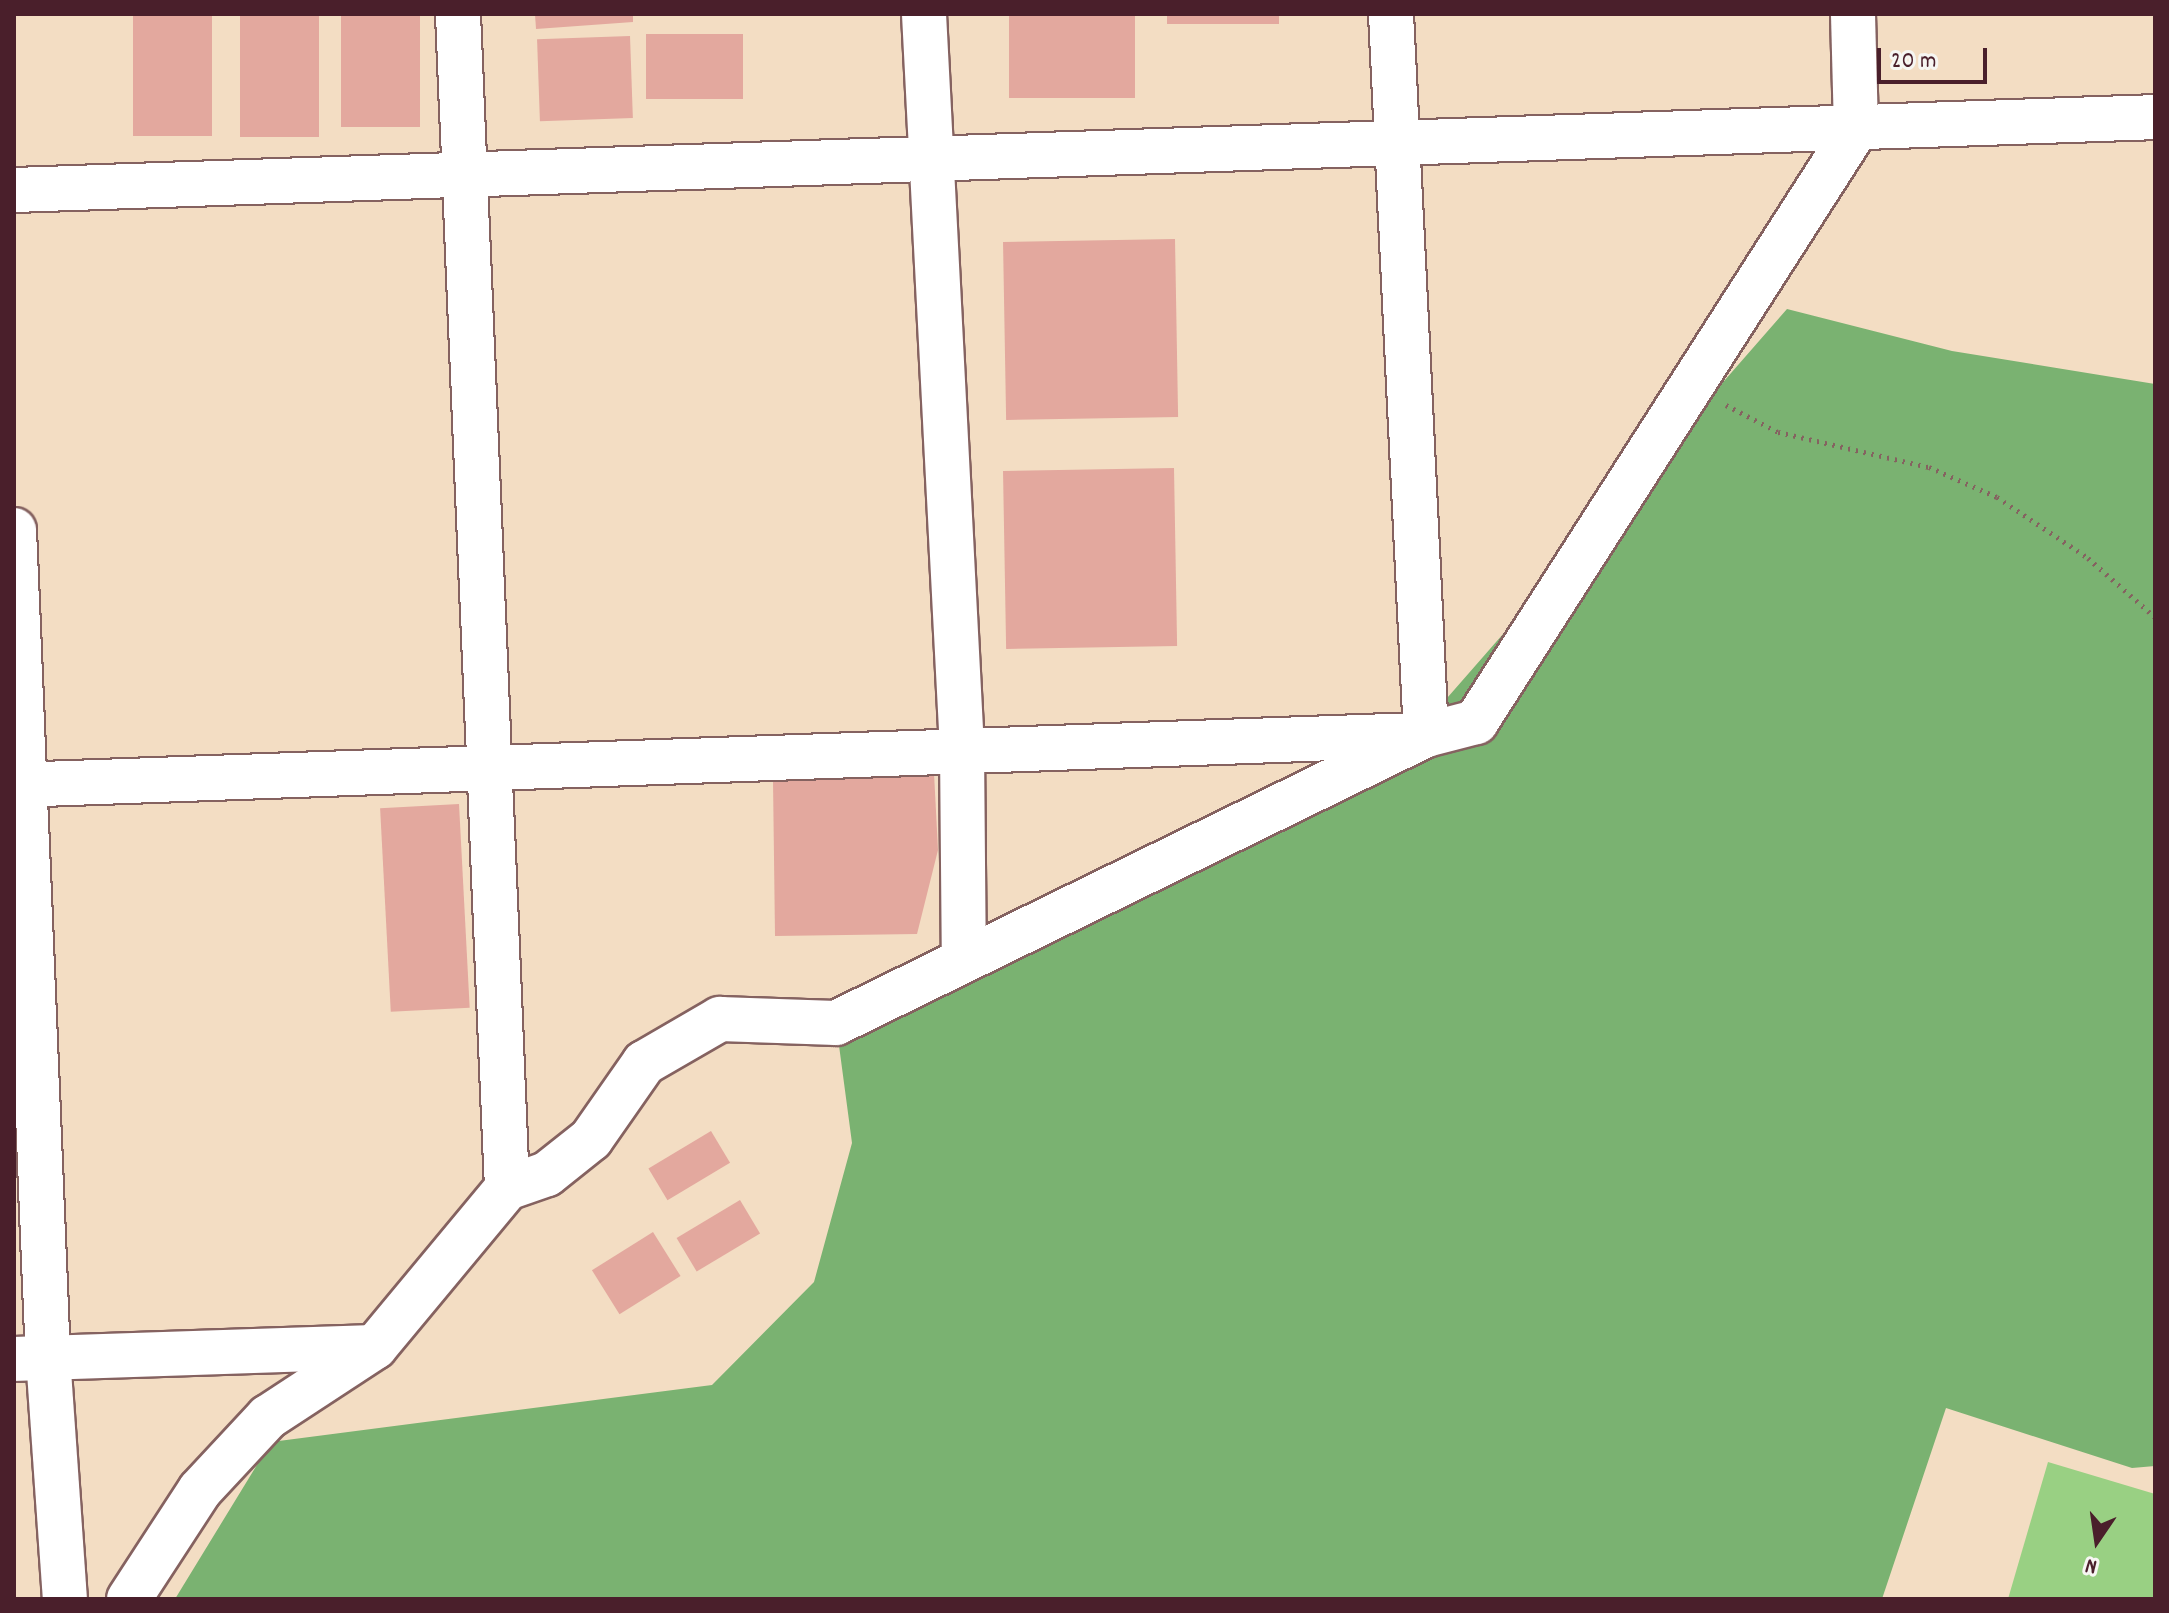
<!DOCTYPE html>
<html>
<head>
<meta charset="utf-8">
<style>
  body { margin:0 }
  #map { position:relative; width:2169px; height:1613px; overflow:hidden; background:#f3ddc3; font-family:Dekko,sans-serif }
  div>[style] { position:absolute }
  .green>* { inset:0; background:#99d083 }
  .forest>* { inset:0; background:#7ab271 }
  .building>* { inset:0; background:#e3a89e; transform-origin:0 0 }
  .path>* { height:5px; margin-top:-2.5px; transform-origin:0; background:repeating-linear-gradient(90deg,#856260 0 2px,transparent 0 8px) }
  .roads { filter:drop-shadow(2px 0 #856260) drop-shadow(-2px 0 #856260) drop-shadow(0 2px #856260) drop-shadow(0 -2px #856260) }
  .minor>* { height:44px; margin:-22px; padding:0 22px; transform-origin:22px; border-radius:22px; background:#fff }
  span { translate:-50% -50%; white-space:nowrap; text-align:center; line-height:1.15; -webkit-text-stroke:6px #f6f6f2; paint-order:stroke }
  .frame { position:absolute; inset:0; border:16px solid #4a1f2b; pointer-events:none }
  .north { position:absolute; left:2057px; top:1501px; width:80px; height:80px; -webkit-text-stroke:6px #f6f6f2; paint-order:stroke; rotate:193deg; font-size:22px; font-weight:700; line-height:32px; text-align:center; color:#4a1f2b }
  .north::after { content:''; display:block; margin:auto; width:28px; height:36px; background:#4a1f2b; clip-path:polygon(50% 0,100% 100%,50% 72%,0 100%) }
  .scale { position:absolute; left:1877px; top:48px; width:110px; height:36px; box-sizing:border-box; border:4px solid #4a1f2b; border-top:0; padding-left:10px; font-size:24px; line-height:28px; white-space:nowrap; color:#4a1f2b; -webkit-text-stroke:6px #f6f6f2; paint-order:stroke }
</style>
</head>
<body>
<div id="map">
  <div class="green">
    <div style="clip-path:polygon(2048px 1462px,2155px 1494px,2155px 1599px,2008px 1599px)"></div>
  </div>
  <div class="forest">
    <div style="clip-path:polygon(1787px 309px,1952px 351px,2155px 384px,2155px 1466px,2132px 1468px,1946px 1408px,1882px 1599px,175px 1599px,271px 1442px,712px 1385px,814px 1282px,852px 1143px,836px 1023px,1406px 745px)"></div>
  </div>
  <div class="building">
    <div style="left:133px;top:14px;width:79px;height:122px"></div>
    <div style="left:240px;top:14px;width:79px;height:123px"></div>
    <div style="left:341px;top:14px;width:79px;height:113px"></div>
    <div style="clip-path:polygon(535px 14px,633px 14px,633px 22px,536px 29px)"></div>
    <div style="left:1009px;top:14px;width:126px;height:84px"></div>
    <div style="left:1167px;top:14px;width:112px;height:10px"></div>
    <div style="left:646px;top:34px;width:97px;height:65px"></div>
    <div style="left:630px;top:36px;width:82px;height:93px;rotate:88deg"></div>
    <div style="left:1175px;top:239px;width:178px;height:172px;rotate:89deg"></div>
    <div style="left:1174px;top:468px;width:178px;height:171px;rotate:89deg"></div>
    <div style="clip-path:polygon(934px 773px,938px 850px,917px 934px,775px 936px,773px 780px)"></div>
    <div style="left:459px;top:804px;width:204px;height:79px;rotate:87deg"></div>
    <div style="left:711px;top:1131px;width:37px;height:73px;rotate:59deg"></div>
    <div style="left:740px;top:1200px;width:39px;height:74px;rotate:59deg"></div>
    <div style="left:653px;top:1232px;width:52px;height:72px;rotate:58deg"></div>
  </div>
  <div class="path">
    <div style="left:1726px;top:405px;width:59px;rotate:27.4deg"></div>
    <div style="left:1778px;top:432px;width:155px;rotate:13.1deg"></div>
    <div style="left:1929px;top:467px;width:74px;rotate:23.8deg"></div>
    <div style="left:1997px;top:497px;width:110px;rotate:33.8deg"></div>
    <div style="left:2088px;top:558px;width:89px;rotate:41.4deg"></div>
  </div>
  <div class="roads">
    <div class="minor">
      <div style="left:458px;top:14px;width:1175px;rotate:87.61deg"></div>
      <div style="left:924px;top:14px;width:735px;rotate:87.04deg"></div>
      <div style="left:962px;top:748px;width:211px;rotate:89.5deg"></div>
      <div style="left:1391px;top:14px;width:722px;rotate:87.22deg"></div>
      <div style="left:14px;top:190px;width:2142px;rotate:-1.95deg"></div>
      <div style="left:14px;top:530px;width:828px;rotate:87.65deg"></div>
      <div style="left:48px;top:1357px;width:243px;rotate:86deg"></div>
      <div style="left:14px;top:785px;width:1402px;rotate:-2.04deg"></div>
      <div style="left:14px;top:1359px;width:353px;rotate:-1.9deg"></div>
      <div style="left:129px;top:1599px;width:130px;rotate:-56.9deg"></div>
      <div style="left:200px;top:1490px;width:100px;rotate:-47deg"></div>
      <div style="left:268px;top:1417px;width:128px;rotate:-33.2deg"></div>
      <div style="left:375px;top:1347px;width:207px;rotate:-50.3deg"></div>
      <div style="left:507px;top:1188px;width:42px;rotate:-19.3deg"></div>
      <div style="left:547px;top:1174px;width:56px;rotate:-38.5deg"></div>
      <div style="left:591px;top:1139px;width:93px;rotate:-55.1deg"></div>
      <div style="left:644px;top:1063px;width:88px;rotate:-30.1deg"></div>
      <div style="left:720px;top:1019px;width:116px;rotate:2deg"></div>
      <div style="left:836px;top:1023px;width:657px;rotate:-26.02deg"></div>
      <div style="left:1426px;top:735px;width:52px;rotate:-14.6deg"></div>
      <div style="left:1476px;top:722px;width:704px;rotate:-57.35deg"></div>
      <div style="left:1856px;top:129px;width:115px;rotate:-91.5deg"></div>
    </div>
  </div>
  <div class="frame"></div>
  <div class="north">N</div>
  <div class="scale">20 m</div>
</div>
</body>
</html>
